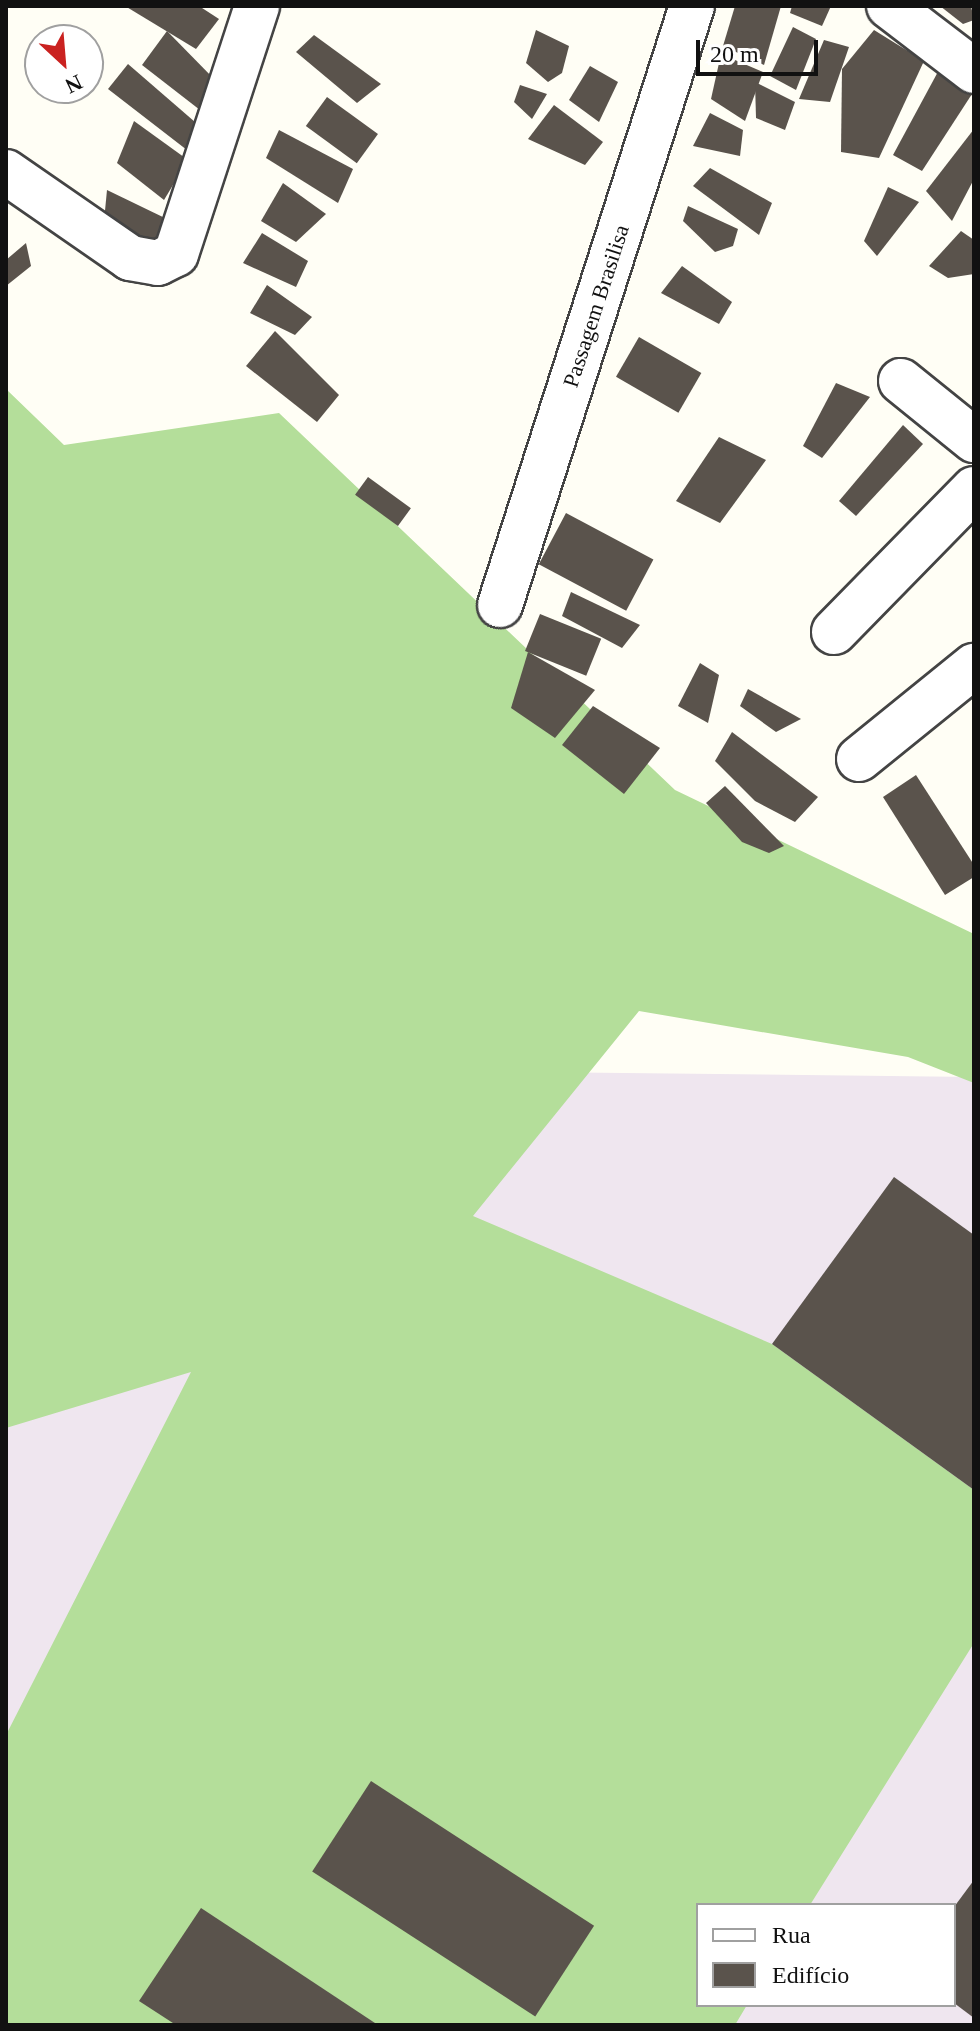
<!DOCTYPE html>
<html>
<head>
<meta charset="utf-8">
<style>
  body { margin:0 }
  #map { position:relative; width:980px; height:2031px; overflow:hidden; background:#fffef5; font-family:Georgia,serif }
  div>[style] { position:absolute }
  .industrial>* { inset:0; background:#efe6ef }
  .forest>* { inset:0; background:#b4de9a }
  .building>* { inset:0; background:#5a534c; transform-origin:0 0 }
  .roads { filter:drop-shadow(2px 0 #444) drop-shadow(-2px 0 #444) drop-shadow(0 2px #444) drop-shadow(0 -2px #444) }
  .street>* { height:44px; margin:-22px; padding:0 22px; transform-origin:22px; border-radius:22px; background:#fff }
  span { translate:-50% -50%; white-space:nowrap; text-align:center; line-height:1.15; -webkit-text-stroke:8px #fff; paint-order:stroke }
  .street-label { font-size:22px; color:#111 }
  .frame { position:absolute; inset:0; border:8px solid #111; pointer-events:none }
  .legend { position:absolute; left:696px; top:1903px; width:260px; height:104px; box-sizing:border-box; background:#fff; border:2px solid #a0a0a0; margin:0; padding:10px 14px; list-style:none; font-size:24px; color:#111 }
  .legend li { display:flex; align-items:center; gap:16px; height:40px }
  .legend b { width:40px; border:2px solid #a0a0a0 }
  .north { position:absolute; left:24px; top:24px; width:80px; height:80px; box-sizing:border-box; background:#fff; border:2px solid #a0a0a0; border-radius:50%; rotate:154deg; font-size:22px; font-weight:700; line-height:32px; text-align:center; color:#111 }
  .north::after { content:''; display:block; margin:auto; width:28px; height:36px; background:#ca2220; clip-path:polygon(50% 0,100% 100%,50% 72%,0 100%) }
  .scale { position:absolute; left:696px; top:40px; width:122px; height:36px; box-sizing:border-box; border:4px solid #111; border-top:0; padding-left:10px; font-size:24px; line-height:28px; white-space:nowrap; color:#111; -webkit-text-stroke:6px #fff; paint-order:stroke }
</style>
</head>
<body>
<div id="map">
  <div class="industrial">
    <div style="clip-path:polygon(evenodd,6px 1066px,974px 1077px,974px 2025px,6px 2025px,6px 1066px,698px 1905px,954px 1905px,954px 2005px,698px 2005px,698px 1905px)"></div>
  </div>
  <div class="forest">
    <div style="clip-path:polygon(6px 389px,64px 445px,279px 413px,675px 790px,974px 934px,974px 1083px,908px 1057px,639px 1011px,473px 1216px,772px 1344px,974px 1490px,974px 1643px,810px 1905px,698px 1905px,698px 2005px,747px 2005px,735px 2025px,6px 2025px,6px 1735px,191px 1372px,6px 1428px)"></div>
  </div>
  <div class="building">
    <div style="clip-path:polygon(125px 6px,199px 6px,219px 19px,196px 49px)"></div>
    <div style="clip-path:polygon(735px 6px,781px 6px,764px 65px,723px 46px)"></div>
    <div style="clip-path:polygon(792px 6px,831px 6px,822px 26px,790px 13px)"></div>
    <div style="clip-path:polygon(940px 6px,971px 6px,974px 20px,963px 24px)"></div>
    <div style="clip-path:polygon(793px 27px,816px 39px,796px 90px,770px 76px)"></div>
    <div style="clip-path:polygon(536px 30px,569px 46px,562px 73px,548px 82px,526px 63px)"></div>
    <div style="clip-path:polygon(874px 30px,924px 61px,879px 158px,841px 152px,842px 69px)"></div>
    <div style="clip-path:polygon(167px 31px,217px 82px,200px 110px,142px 65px)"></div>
    <div style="clip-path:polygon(314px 35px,381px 84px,357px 103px,296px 52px)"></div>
    <div style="clip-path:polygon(824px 40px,849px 47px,830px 102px,799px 99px)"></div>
    <div style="clip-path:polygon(721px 54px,763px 72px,745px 121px,711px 99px)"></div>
    <div style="clip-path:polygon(128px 64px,210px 135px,196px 157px,108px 89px)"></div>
    <div style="clip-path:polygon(590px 66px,618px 82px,599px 122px,569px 100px)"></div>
    <div style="clip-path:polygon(940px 68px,972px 94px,922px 171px,893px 155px)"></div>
    <div style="clip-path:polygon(755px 82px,795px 102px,785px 130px,756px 118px)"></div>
    <div style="clip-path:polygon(520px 85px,547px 94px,532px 119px,514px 102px)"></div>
    <div style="left:327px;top:97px;width:63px;height:36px;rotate:36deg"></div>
    <div style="clip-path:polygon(554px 105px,603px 142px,585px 165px,528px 139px)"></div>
    <div style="clip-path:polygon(710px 113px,743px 130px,740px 156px,693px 146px)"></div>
    <div style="clip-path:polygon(134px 121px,188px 160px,164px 200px,117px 163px)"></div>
    <div style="clip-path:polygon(974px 129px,974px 179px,952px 221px,926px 191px)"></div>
    <div style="clip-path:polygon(279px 130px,353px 169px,338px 203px,266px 158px)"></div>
    <div style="clip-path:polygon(710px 168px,772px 203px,759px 235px,693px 186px)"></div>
    <div style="clip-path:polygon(283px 183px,326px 214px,296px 242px,261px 221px)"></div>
    <div style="clip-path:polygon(888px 187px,919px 202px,877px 256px,864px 241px)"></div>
    <div style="clip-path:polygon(107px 190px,169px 220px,151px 245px,104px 221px)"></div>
    <div style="clip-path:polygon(688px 206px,738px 229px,733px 246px,715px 252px,683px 221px)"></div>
    <div style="clip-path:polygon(961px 231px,974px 240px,974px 274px,948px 278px,929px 266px)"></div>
    <div style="clip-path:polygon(262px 233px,308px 261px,296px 287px,243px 263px)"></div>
    <div style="clip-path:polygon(26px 243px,31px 266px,6px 286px,6px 260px)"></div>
    <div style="clip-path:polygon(682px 266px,732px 302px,719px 324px,661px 293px)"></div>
    <div style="clip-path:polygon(267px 285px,312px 317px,295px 335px,250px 313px)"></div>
    <div style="clip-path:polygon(275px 331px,339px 395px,317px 422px,246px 366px)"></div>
    <div style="left:639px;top:337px;width:72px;height:46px;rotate:30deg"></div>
    <div style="clip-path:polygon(836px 383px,870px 397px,822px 458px,803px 446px)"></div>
    <div style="clip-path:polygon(903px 425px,923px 444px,856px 516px,839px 501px)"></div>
    <div style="clip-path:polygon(719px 437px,766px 460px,720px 523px,676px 501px)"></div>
    <div style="left:368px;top:477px;width:53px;height:22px;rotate:36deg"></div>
    <div style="left:566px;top:513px;width:99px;height:58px;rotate:28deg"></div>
    <div style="clip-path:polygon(571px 592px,640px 625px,622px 648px,562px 616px)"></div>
    <div style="left:540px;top:614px;width:66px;height:40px;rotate:22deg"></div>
    <div style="clip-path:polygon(528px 652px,595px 690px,555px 738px,511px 708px)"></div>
    <div style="clip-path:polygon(700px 663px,719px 675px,708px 723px,678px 706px)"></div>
    <div style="clip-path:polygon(748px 689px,801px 719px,776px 732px,740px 706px)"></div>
    <div style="clip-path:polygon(593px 706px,660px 748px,624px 794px,562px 745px)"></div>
    <div style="clip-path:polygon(732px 732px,818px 797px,795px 822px,755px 801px,715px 761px)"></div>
    <div style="clip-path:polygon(916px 775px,974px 865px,974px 877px,945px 895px,883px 797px)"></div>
    <div style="clip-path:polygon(725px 786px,784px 846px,769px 853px,742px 842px,706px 803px)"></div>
    <div style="clip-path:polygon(894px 1177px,974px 1235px,974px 1490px,772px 1344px)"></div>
    <div style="left:371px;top:1781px;width:266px;height:108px;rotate:33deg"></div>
    <div style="clip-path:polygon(974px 1880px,974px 2018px,954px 2003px,954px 1907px)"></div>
    <div style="clip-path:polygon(201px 1908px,378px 2025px,176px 2025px,139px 2001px)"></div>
  </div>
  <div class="roads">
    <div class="street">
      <div style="left:889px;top:6px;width:107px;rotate:37.4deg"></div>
      <div style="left:6px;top:172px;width:151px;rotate:34.7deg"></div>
      <div style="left:130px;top:258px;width:28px;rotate:10deg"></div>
      <div style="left:158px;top:263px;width:20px;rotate:-27deg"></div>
      <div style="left:176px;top:254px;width:261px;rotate:-71.9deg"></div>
      <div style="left:901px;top:381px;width:94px;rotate:38.9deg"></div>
      <div style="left:500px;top:605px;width:629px;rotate:-72.23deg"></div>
      <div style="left:834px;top:632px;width:200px;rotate:-45.6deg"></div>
      <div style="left:859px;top:759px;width:148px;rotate:-39deg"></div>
    </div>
  </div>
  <div class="street-label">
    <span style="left:596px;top:306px;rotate:-72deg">Passagem Brasilisa</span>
  </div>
  <div class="frame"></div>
  <ul class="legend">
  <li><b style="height:10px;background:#fff"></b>Rua</li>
  <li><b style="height:22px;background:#5a534c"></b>Edifício</li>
  </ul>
  <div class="north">N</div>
  <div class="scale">20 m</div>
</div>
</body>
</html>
